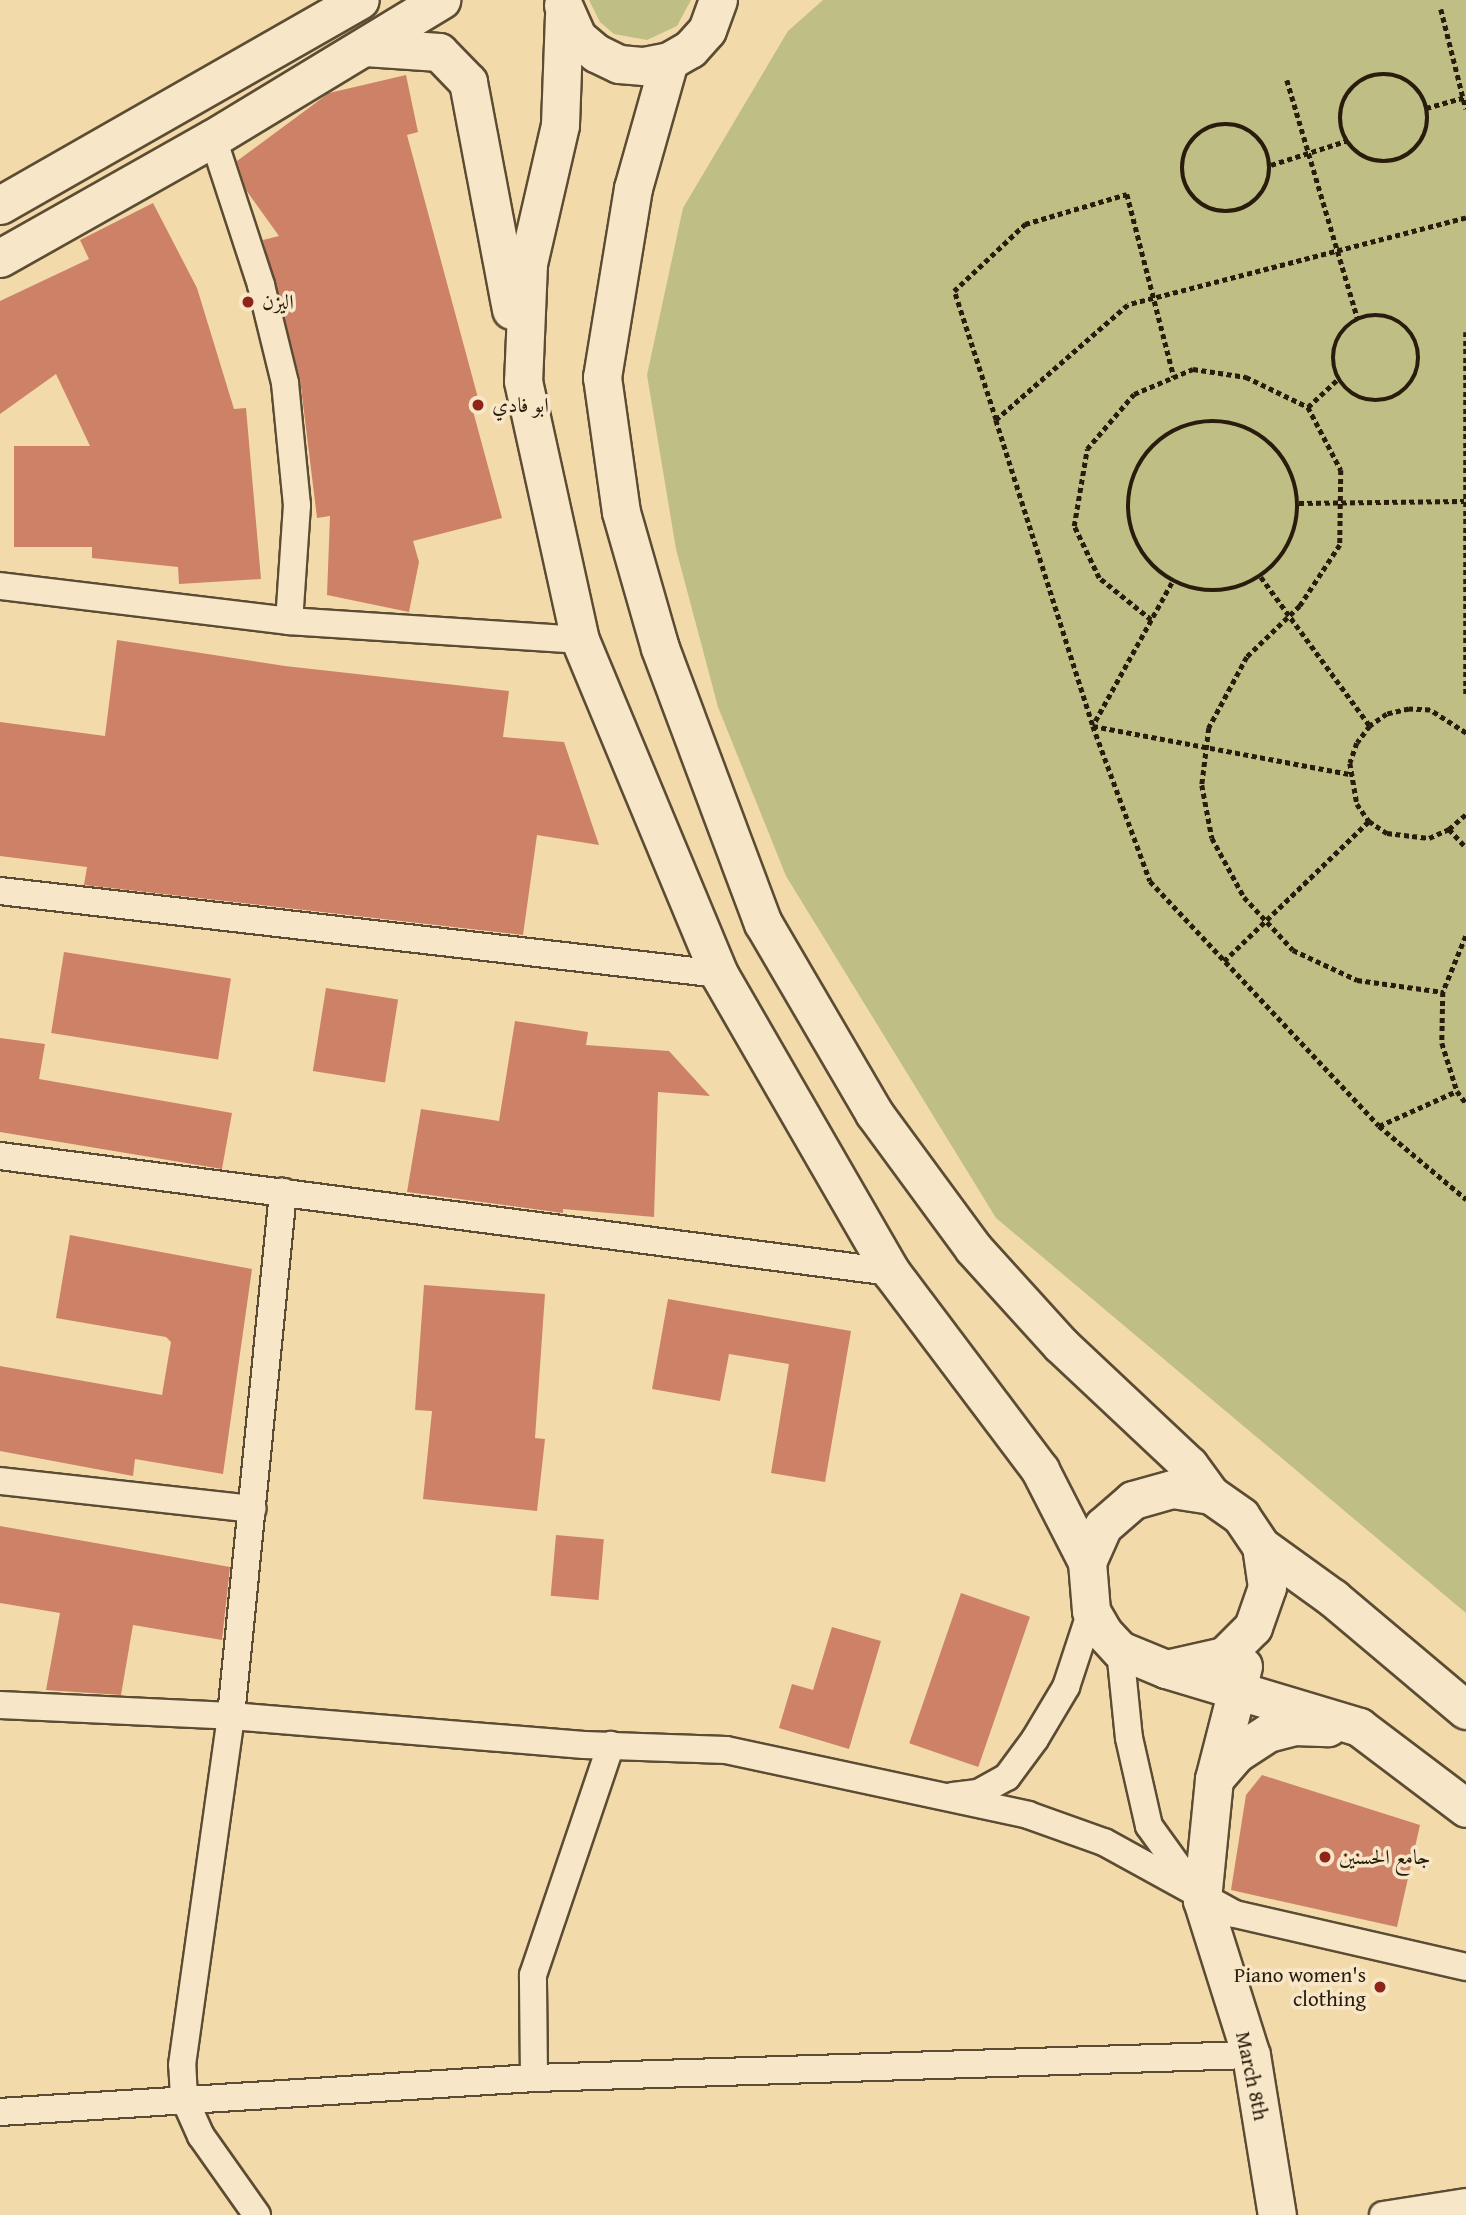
<!DOCTYPE html>
<html>
<head>
<meta charset="utf-8">
<style>
  body { margin:0 }
  #map { position:relative; width:1466px; height:2215px; overflow:hidden; background:#f3daaa; font-family:"Gentium Book Plus",Amiri,serif }
  div>[style] { position:absolute }
  .green>* { inset:0; background:#bfbe85 }
  .building>* { inset:0; background:#cd8268; transform-origin:0 0 }
  .path>* { height:4.5px; margin-top:-2.25px; transform-origin:0; background:repeating-linear-gradient(90deg,#2a1c0c 0 5px,transparent 0 8.5px) }
  .path>.ring { margin:-2.25px; padding:0; box-sizing:content-box; background:none; border:4.5px solid #2a1c0c; border-radius:50% }
  .roads { filter:drop-shadow(2px 0 #5c4c34) drop-shadow(-2px 0 #5c4c34) drop-shadow(0 2px #5c4c34) drop-shadow(0 -2px #5c4c34) }
  .minor>* { height:26px; margin:-13px; padding:0 13px; transform-origin:13px; border-radius:13px; background:#f7e7c8 }
  .secondary>* { height:37px; margin:-18.5px; padding:0 18.5px; transform-origin:18.5px; border-radius:18.5px; background:#f7e7c8 }
  .dots>* { width:19px; height:19px; translate:-50% -50%; box-sizing:border-box; border:4px solid #f7e7c8; border-radius:50% }
  span { translate:-50% -50%; white-space:nowrap; text-align:center; line-height:1.15; -webkit-text-stroke:7px #f7e7c8; paint-order:stroke }
  .poi-label { font-size:21px; color:#2a1c0c }
  .left { translate:0 -50%; text-align:left }
  .right { translate:-100% -50%; text-align:right }
  .street-label { font-size:21px; color:#2a1c0c }
</style>
</head>
<body>
<div id="map">
  <div class="green">
    <div style="clip-path:polygon(589px 0,691px 0,677px 26px,647px 40px,614px 34px,600px 22px)"></div>
    <div style="clip-path:polygon(823px 0,1466px 0,1466px 1613px,996px 1218px,786px 876px,718px 707px,676px 549px,647px 375px,683px 208px,788px 31px)"></div>
  </div>
  <div class="building">
    <div style="clip-path:polygon(406px 75px,418px 132px,407px 135px,481px 409px,473px 411px,502px 518px,413px 541px,419px 562px,409px 612px,327px 595px,330px 516px,317px 518px,300px 379px,263px 240px,279px 236px,246px 190px,237px 161px,329px 93px)"></div>
    <div style="clip-path:polygon(153px 203px,197px 288px,234px 409px,246px 408px,261px 579px,179px 584px,178px 567px,92px 558px,92px 547px,14px 547px,14px 446px,90px 446px,56px 374px,0 414px,0 301px,89px 259px,80px 240px)"></div>
    <div style="clip-path:polygon(117px 640px,285px 666px,509px 691px,503px 737px,564px 742px,599px 845px,537px 835px,523px 935px,84px 885px,87px 867px,0 856px,0 722px,105px 736px)"></div>
    <div style="left:64px;top:952px;width:169px;height:82px;rotate:9deg"></div>
    <div style="left:326px;top:988px;width:73px;height:84px;rotate:9deg"></div>
    <div style="clip-path:polygon(515px 1021px,588px 1032px,586px 1045px,669px 1051px,710px 1096px,658px 1092px,654px 1217px,563px 1209px,563px 1213px,407px 1192px,421px 1109px,499px 1121px)"></div>
    <div style="clip-path:polygon(0 1038px,45px 1044px,39px 1079px,232px 1113px,222px 1169px,0 1132px)"></div>
    <div style="clip-path:polygon(70px 1235px,252px 1269px,223px 1474px,135px 1459px,133px 1476px,0 1451px,0 1366px,162px 1395px,171px 1342px,166px 1337px,56px 1318px)"></div>
    <div style="clip-path:polygon(424px 1285px,545px 1294px,535px 1438px,545px 1439px,537px 1511px,423px 1499px,432px 1411px,415px 1410px)"></div>
    <div style="clip-path:polygon(668px 1299px,851px 1331px,825px 1482px,771px 1473px,789px 1364px,729px 1354px,720px 1401px,652px 1389px)"></div>
    <div style="clip-path:polygon(0 1526px,230px 1567px,222px 1640px,133px 1625px,121px 1695px,46px 1690px,60px 1613px,0 1603px)"></div>
    <div style="left:556px;top:1535px;width:48px;height:61px;rotate:5deg"></div>
    <div style="left:961px;top:1593px;width:73px;height:159px;rotate:19deg"></div>
    <div style="clip-path:polygon(832px 1627px,881px 1641px,849px 1749px,779px 1728px,792px 1684px,813px 1690px)"></div>
    <div style="clip-path:polygon(1262px 1775px,1420px 1825px,1397px 1927px,1231px 1890px,1246px 1795px)"></div>
  </div>
  <div class="path">
    <div style="left:1441px;top:9px;width:103px;rotate:76deg"></div>
    <div class="ring" style="left:1340px;top:74px;width:83.5px;height:83.5px"></div>
    <div style="left:1287px;top:80px;width:249px;rotate:73.5deg"></div>
    <div style="left:1426px;top:108px;width:41px;rotate:-15.4deg"></div>
    <div class="ring" style="left:1182px;top:124px;width:83.5px;height:83.5px"></div>
    <div style="left:1271px;top:165px;width:79px;rotate:-17.7deg"></div>
    <div style="left:1466px;top:218px;width:349px;rotate:165.6deg"></div>
    <div style="left:1128px;top:305px;width:175px;rotate:138.9deg"></div>
    <div style="left:996px;top:420px;width:321px;rotate:72.4deg"></div>
    <div style="left:1093px;top:726px;width:165px;rotate:69.8deg"></div>
    <div style="left:1150px;top:881px;width:335px;rotate:46.9deg"></div>
    <div style="left:1379px;top:1126px;width:114px;rotate:40deg"></div>
    <div class="ring" style="left:1333px;top:315px;width:81.5px;height:81.5px"></div>
    <div style="left:1466px;top:332px;width:363px;rotate:90deg"></div>
    <div style="left:1308px;top:407px;width:41px;rotate:-43deg"></div>
    <div style="left:996px;top:420px;width:136px;rotate:-108deg"></div>
    <div style="left:954px;top:291px;width:98px;rotate:-43.3deg"></div>
    <div style="left:1025px;top:224px;width:106px;rotate:-16.4deg"></div>
    <div style="left:1127px;top:194px;width:189px;rotate:75.6deg"></div>
    <div class="ring" style="left:1128px;top:421px;width:165.5px;height:165.5px"></div>
    <div style="left:1299px;top:503px;width:165px;rotate:-0.7deg"></div>
    <div style="left:1261px;top:577px;width:185px;rotate:53.8deg"></div>
    <div style="left:1172px;top:583px;width:163px;rotate:118.9deg"></div>
    <div style="left:1093px;top:726px;width:261px;rotate:10.6deg"></div>
    <div style="left:1151px;top:620px;width:67px;rotate:-141.1deg"></div>
    <div style="left:1099px;top:578px;width:58px;rotate:-115.7deg"></div>
    <div style="left:1074px;top:526px;width:78px;rotate:-80.4deg"></div>
    <div style="left:1087px;top:449px;width:72px;rotate:-49.5deg"></div>
    <div style="left:1134px;top:394px;width:64px;rotate:-23deg"></div>
    <div style="left:1193px;top:369px;width:54px;rotate:8.6deg"></div>
    <div style="left:1246px;top:377px;width:69px;rotate:25.8deg"></div>
    <div style="left:1308px;top:407px;width:71px;rotate:62.4deg"></div>
    <div style="left:1341px;top:470px;width:75px;rotate:90.8deg"></div>
    <div style="left:1340px;top:545px;width:73px;rotate:123.3deg"></div>
    <div style="left:1300px;top:606px;width:74px;rotate:136.1deg"></div>
    <div style="left:1247px;top:657px;width:81px;rotate:118.2deg"></div>
    <div style="left:1209px;top:728px;width:57px;rotate:97deg"></div>
    <div style="left:1202px;top:785px;width:54px;rotate:79.3deg"></div>
    <div style="left:1212px;top:838px;width:67px;rotate:61.5deg"></div>
    <div style="left:1244px;top:897px;width:72px;rotate:47.2deg"></div>
    <div style="left:1293px;top:950px;width:71px;rotate:25.1deg"></div>
    <div style="left:1357px;top:980px;width:87px;rotate:7.9deg"></div>
    <div style="left:1466px;top:733px;width:43px;rotate:-147.4deg"></div>
    <div style="left:1430px;top:710px;width:21px;rotate:-177deg"></div>
    <div style="left:1409px;top:709px;width:23px;rotate:167deg"></div>
    <div style="left:1387px;top:714px;width:21px;rotate:145deg"></div>
    <div style="left:1370px;top:726px;width:21px;rotate:127deg"></div>
    <div style="left:1357px;top:743px;width:21px;rotate:109deg"></div>
    <div style="left:1350px;top:763px;width:42px;rotate:80.3deg"></div>
    <div style="left:1357px;top:804px;width:21px;rotate:55deg"></div>
    <div style="left:1369px;top:821px;width:22px;rotate:34deg"></div>
    <div style="left:1387px;top:833px;width:42px;rotate:6.8deg"></div>
    <div style="left:1429px;top:838px;width:22px;rotate:-24deg"></div>
    <div style="left:1449px;top:829px;width:23px;rotate:-41deg"></div>
    <div style="left:1449px;top:829px;width:25px;rotate:47deg"></div>
    <div style="left:1466px;top:936px;width:61px;rotate:112.3deg"></div>
    <div style="left:1443px;top:992px;width:51px;rotate:91.1deg"></div>
    <div style="left:1442px;top:1043px;width:50px;rotate:72.6deg"></div>
    <div style="left:1457px;top:1091px;width:15px;rotate:53deg"></div>
    <div style="left:1224px;top:961px;width:202px;rotate:-44deg"></div>
    <div style="left:1379px;top:1126px;width:85px;rotate:-24.2deg"></div>
  </div>
  <div class="roads">
    <div class="minor">
      <div style="left:213px;top:138px;width:155px;rotate:71.9deg"></div>
      <div style="left:261px;top:285px;width:101px;rotate:76.2deg"></div>
      <div style="left:285px;top:383px;width:123px;rotate:84.4deg"></div>
      <div style="left:297px;top:505px;width:116px;rotate:93.9deg"></div>
      <div style="left:0;top:586px;width:291px;rotate:6.9deg"></div>
      <div style="left:289px;top:621px;width:292px;rotate:3.7deg"></div>
      <div style="left:0;top:891px;width:724px;rotate:6.58deg"></div>
      <div style="left:0;top:1156px;width:899px;rotate:7.42deg"></div>
      <div style="left:0;top:1481px;width:254px;rotate:6.3deg"></div>
      <div style="left:1120px;top:1650px;width:88px;rotate:84.2deg"></div>
      <div style="left:1129px;top:1738px;width:90px;rotate:77.2deg"></div>
      <div style="left:1149px;top:1826px;width:79px;rotate:54.3deg"></div>
      <div style="left:0;top:1705px;width:231px;rotate:2.7deg"></div>
      <div style="left:231px;top:1716px;width:354px;rotate:4.7deg"></div>
      <div style="left:584px;top:1745px;width:142px;rotate:2deg"></div>
      <div style="left:726px;top:1750px;width:309px;rotate:12.1deg"></div>
      <div style="left:1028px;top:1815px;width:81px;rotate:19.6deg"></div>
      <div style="left:1104px;top:1842px;width:149px;rotate:28.8deg"></div>
      <div style="left:1235px;top:1914px;width:237px;rotate:12.9deg"></div>
      <div style="left:953px;top:1796px;width:25px;rotate:-7deg"></div>
      <div style="left:978px;top:1793px;width:33px;rotate:-29deg"></div>
      <div style="left:1007px;top:1777px;width:47px;rotate:-53.6deg"></div>
      <div style="left:1035px;top:1739px;width:61px;rotate:-59.2deg"></div>
      <div style="left:1066px;top:1687px;width:80px;rotate:-71.8deg"></div>
      <div style="left:534px;top:2078px;width:103px;rotate:-90.6deg"></div>
      <div style="left:533px;top:1975px;width:243px;rotate:-71.3deg"></div>
      <div style="left:0;top:2112px;width:535px;rotate:-3.64deg"></div>
      <div style="left:534px;top:2078px;width:717px;rotate:-1.84deg"></div>
      <div style="left:257px;top:2215px;width:97px;rotate:-125.3deg"></div>
      <div style="left:201px;top:2136px;width:42px;rotate:-114.1deg"></div>
      <div style="left:184px;top:2098px;width:33px;rotate:-93deg"></div>
      <div style="left:182px;top:2065px;width:352px;rotate:-82deg"></div>
      <div style="left:231px;top:1716px;width:527px;rotate:-84.33deg"></div>
      <div style="left:1383px;top:2215px;width:84px;rotate:-8.9deg"></div>
    </div>
    <div class="secondary">
      <div style="left:563px;top:5px;width:35px;rotate:66deg"></div>
      <div style="left:577px;top:37px;width:25px;rotate:40deg"></div>
      <div style="left:596px;top:53px;width:25px;rotate:26deg"></div>
      <div style="left:619px;top:64px;width:25px;rotate:5deg"></div>
      <div style="left:644px;top:66px;width:25px;rotate:-11deg"></div>
      <div style="left:669px;top:61px;width:24px;rotate:-30deg"></div>
      <div style="left:690px;top:49px;width:25px;rotate:-48deg"></div>
      <div style="left:707px;top:30px;width:32px;rotate:-70deg"></div>
      <div style="left:564px;top:15px;width:110px;rotate:92.1deg"></div>
      <div style="left:560px;top:125px;width:143px;rotate:103deg"></div>
      <div style="left:528px;top:264px;width:117px;rotate:92.4deg"></div>
      <div style="left:523px;top:381px;width:265px;rotate:77.6deg"></div>
      <div style="left:580px;top:640px;width:362px;rotate:67.4deg"></div>
      <div style="left:719px;top:974px;width:344px;rotate:60deg"></div>
      <div style="left:891px;top:1272px;width:248px;rotate:53deg"></div>
      <div style="left:1040px;top:1470px;width:103px;rotate:62.9deg"></div>
      <div style="left:365px;top:47px;width:74px;rotate:3.9deg"></div>
      <div style="left:439px;top:52px;width:42px;rotate:46deg"></div>
      <div style="left:468px;top:82px;width:232px;rotate:79.3deg"></div>
      <div style="left:669px;top:61px;width:132px;rotate:105.8deg"></div>
      <div style="left:633px;top:188px;width:192px;rotate:99.3deg"></div>
      <div style="left:602px;top:377px;width:136px;rotate:82deg"></div>
      <div style="left:621px;top:512px;width:141px;rotate:74deg"></div>
      <div style="left:660px;top:648px;width:294px;rotate:69.5deg"></div>
      <div style="left:763px;top:923px;width:220px;rotate:59.7deg"></div>
      <div style="left:874px;top:1113px;width:167px;rotate:53.7deg"></div>
      <div style="left:973px;top:1248px;width:130px;rotate:47.8deg"></div>
      <div style="left:1060px;top:1344px;width:177px;rotate:43.2deg"></div>
      <div style="left:1189px;top:1465px;width:37px;rotate:54deg"></div>
      <div style="left:0;top:205px;width:414px;rotate:-29.7deg"></div>
      <div style="left:0;top:258px;width:244px;rotate:-29.4deg"></div>
      <div style="left:213px;top:138px;width:267px;rotate:-31.2deg"></div>
      <div style="left:1261px;top:1546px;width:89px;rotate:35.8deg"></div>
      <div style="left:1333px;top:1598px;width:174px;rotate:40.1deg"></div>
      <div style="left:1243px;top:1666px;width:117px;rotate:104.4deg"></div>
      <div style="left:1214px;top:1779px;width:122px;rotate:95.7deg"></div>
      <div style="left:1202px;top:1900px;width:163px;rotate:72.5deg"></div>
      <div style="left:1251px;top:2055px;width:162px;rotate:80.8deg"></div>
      <div style="left:1166px;top:1669px;width:59px;rotate:-12.6deg"></div>
      <div style="left:1224px;top:1656px;width:41px;rotate:-45deg"></div>
      <div style="left:1253px;top:1627px;width:42px;rotate:-70.7deg"></div>
      <div style="left:1267px;top:1587px;width:41px;rotate:-98.3deg"></div>
      <div style="left:1261px;top:1546px;width:36px;rotate:-124deg"></div>
      <div style="left:1241px;top:1516px;width:37px;rotate:-145deg"></div>
      <div style="left:1211px;top:1495px;width:39px;rotate:-171deg"></div>
      <div style="left:1172px;top:1489px;width:41px;rotate:164.2deg"></div>
      <div style="left:1133px;top:1500px;width:40px;rotate:139deg"></div>
      <div style="left:1103px;top:1526px;width:39px;rotate:114deg"></div>
      <div style="left:1087px;top:1562px;width:49px;rotate:85.3deg"></div>
      <div style="left:1091px;top:1611px;width:24px;rotate:60deg"></div>
      <div style="left:1103px;top:1632px;width:25px;rotate:47deg"></div>
      <div style="left:1120px;top:1650px;width:50px;rotate:22.4deg"></div>
      <div style="left:1166px;top:1669px;width:202px;rotate:16.7deg"></div>
      <div style="left:1359px;top:1727px;width:134px;rotate:37.1deg"></div>
      <div style="left:1214px;top:1779px;width:35px;rotate:-49deg"></div>
      <div style="left:1237px;top:1753px;width:37px;rotate:-33deg"></div>
      <div style="left:1268px;top:1733px;width:27px;rotate:-15deg"></div>
      <div style="left:1294px;top:1726px;width:34px;rotate:2deg"></div>
    </div>
  </div>
  <div class="dots">
    <div style="left:248px;top:302px;background:#8f2418"></div>
    <div style="left:478px;top:405px;background:#8f2418"></div>
    <div style="left:1325px;top:1857px;background:#8f2418"></div>
    <div style="left:1380px;top:1987px;background:#8f2418"></div>
  </div>
  <div class="poi-label">
    <span class="left" style="left:262px;top:302px">اليزن</span>
    <span class="left" style="left:492px;top:405px">ابو فادي</span>
    <span class="left" style="left:1339px;top:1857px">جامع الحسنين</span>
    <span class="right" style="left:1366px;top:1987px">Piano women's<br>clothing</span>
  </div>
  <div class="street-label">
    <span style="left:1252px;top:2076px;rotate:78deg">March 8th</span>
  </div>
</div>
</body>
</html>
